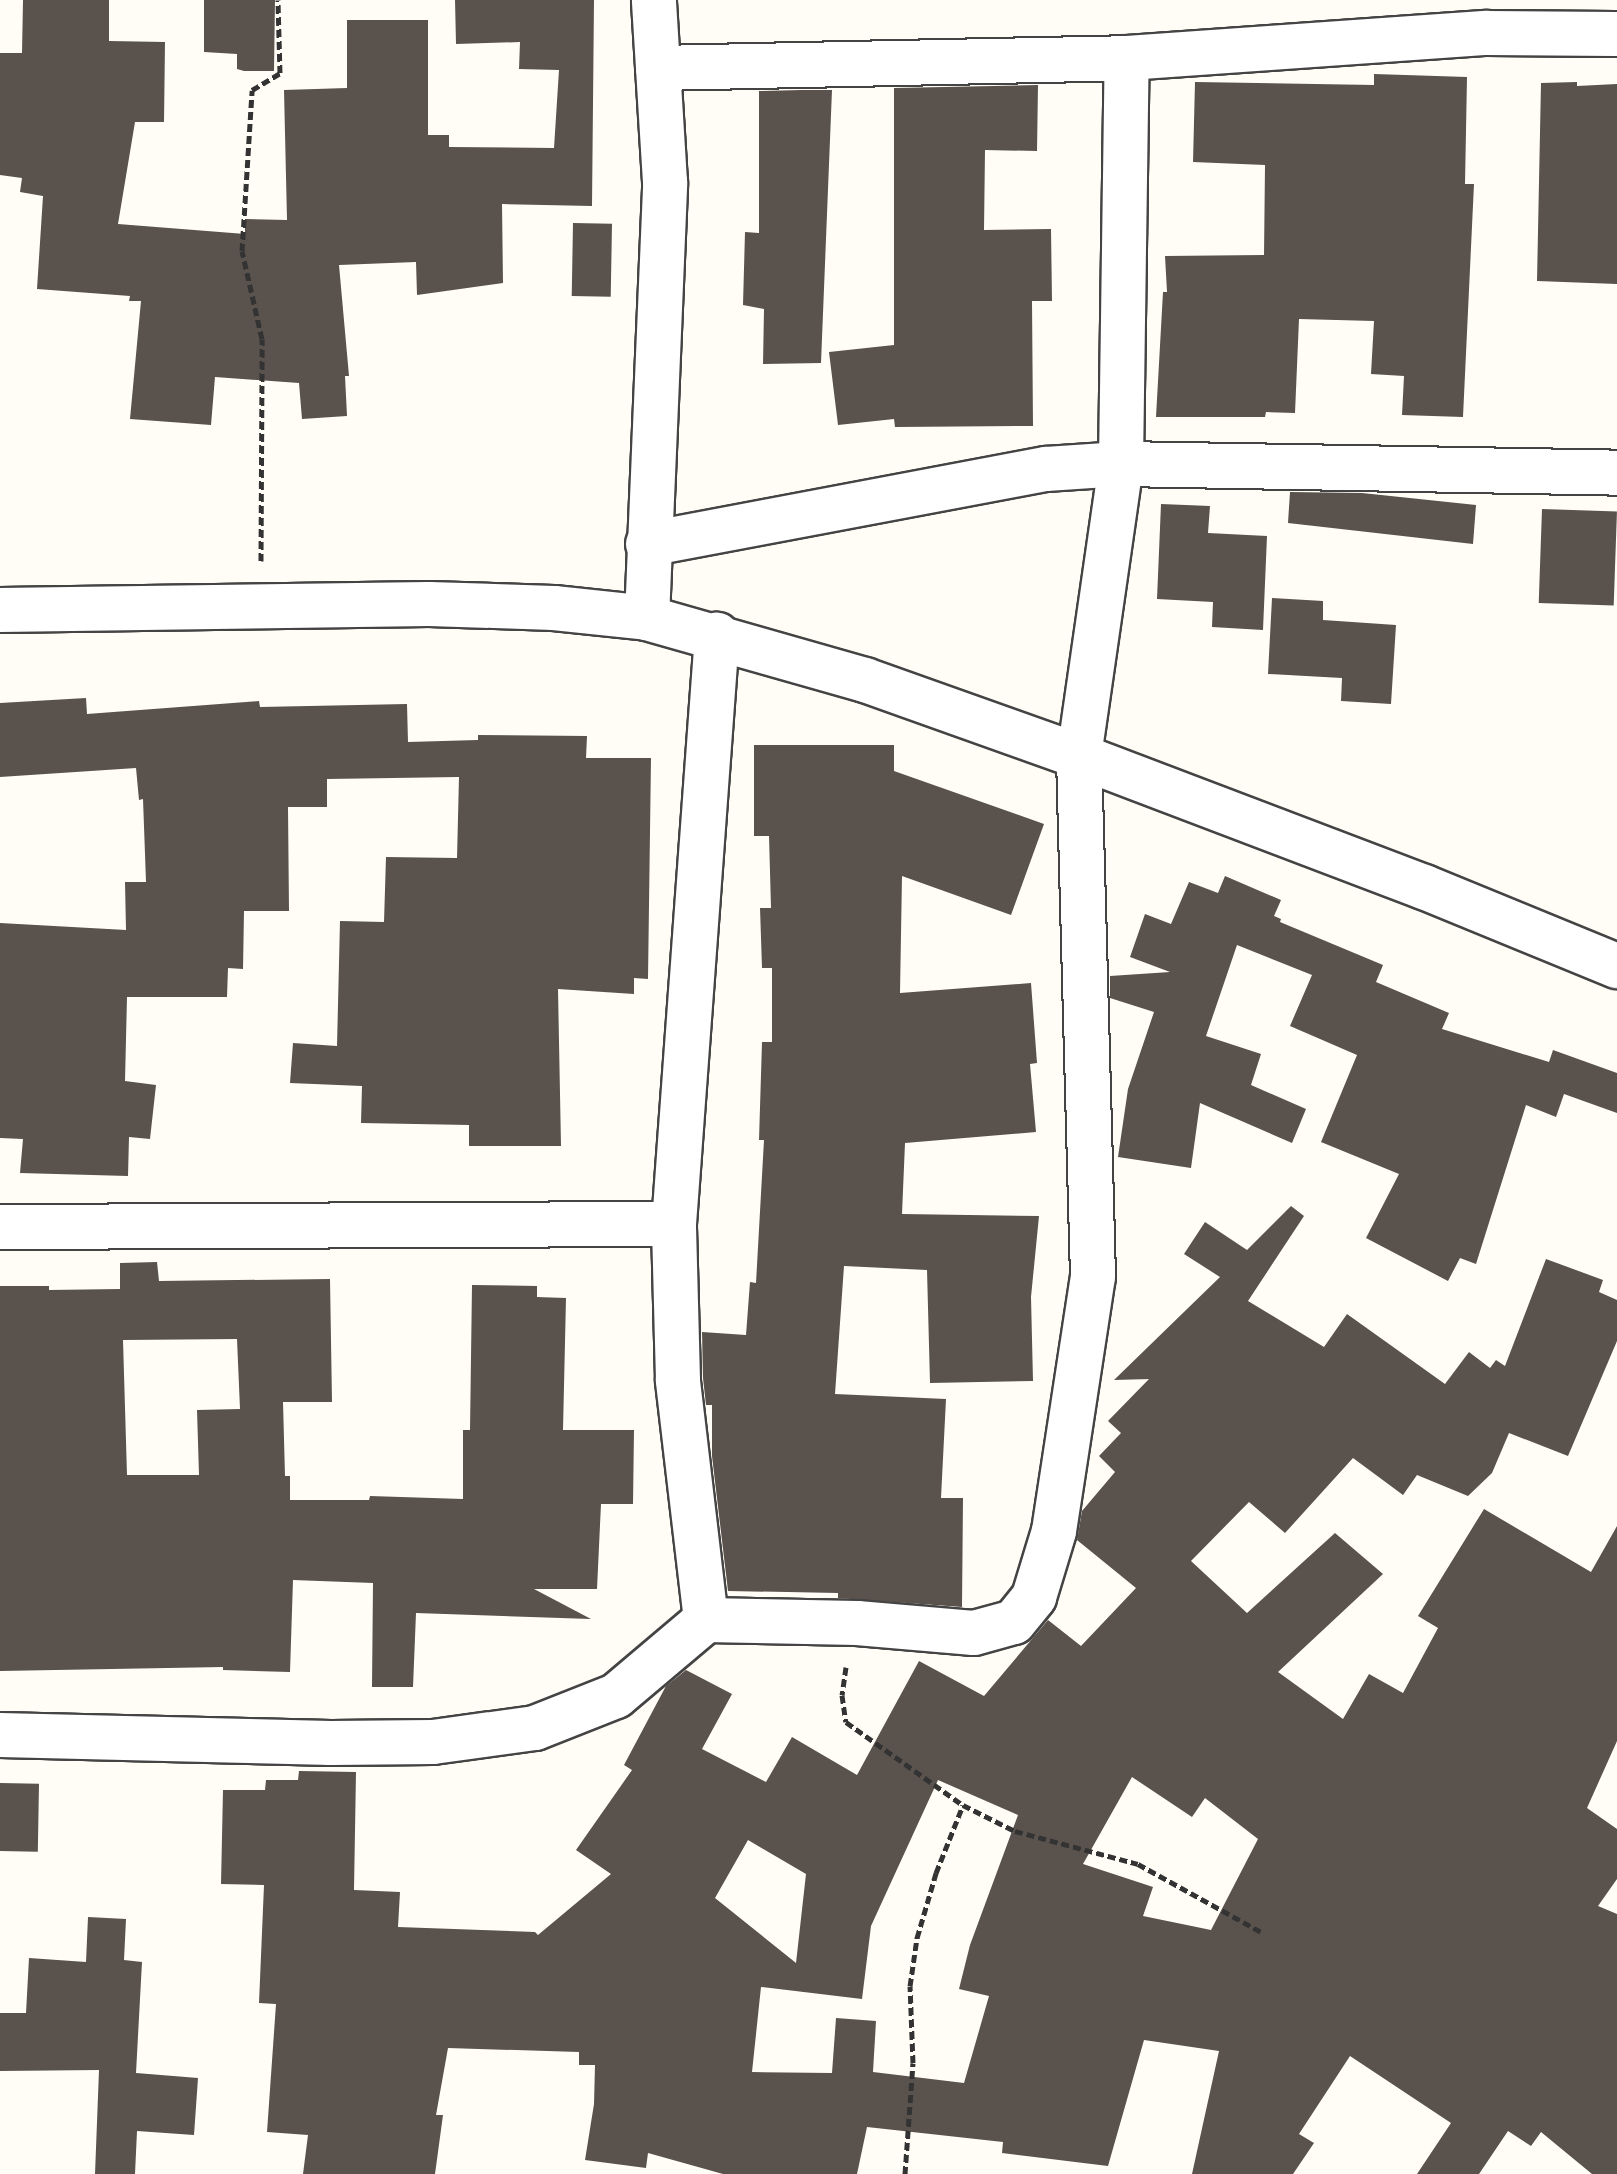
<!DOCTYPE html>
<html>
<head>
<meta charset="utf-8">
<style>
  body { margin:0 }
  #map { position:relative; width:1617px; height:2174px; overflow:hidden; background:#fffdf5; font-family:"Noto Serif",serif }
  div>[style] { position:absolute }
  .building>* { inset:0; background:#5a524d; transform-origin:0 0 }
  .path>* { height:5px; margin-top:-2.5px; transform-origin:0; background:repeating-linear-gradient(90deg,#333 0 8px,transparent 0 12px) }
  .roads { filter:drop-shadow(2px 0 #444) drop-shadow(-2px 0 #444) drop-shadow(0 2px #444) drop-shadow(0 -2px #444) }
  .minor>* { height:44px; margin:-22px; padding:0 22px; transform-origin:22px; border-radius:22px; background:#fff }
  .tertiary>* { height:44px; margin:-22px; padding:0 22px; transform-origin:22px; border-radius:22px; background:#fff }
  span { translate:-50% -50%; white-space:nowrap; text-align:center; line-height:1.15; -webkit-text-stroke:8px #fff; paint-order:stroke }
</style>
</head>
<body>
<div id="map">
  <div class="building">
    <div style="clip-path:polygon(23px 0,109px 0,109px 41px,165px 42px,164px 122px,135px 122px,118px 224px,245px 234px,245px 219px,287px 220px,284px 90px,347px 88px,347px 20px,428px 20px,428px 135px,449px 135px,449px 147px,554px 148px,559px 70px,519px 69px,520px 42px,456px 44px,455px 0,594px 0,592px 206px,502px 204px,503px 283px,417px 295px,416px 262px,339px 265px,349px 376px,345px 376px,347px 416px,302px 419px,299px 383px,215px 377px,211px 425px,130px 419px,141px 301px,129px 301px,130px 296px,37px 289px,43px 196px,20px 192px,22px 178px,0 175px,0 53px,22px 53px)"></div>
    <div style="clip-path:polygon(204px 0,275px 0,274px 71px,244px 71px,237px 69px,237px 54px,204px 52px)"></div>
    <div style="clip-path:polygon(1374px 74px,1467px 77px,1465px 184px,1474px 184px,1463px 417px,1402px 415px,1404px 376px,1371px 374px,1374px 321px,1299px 319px,1295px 413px,1266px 412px,1265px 417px,1156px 417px,1163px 292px,1167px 292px,1165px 256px,1264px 255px,1265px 165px,1193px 162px,1195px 82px,1374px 85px)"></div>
    <div style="clip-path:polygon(1577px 82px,1577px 86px,1617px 84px,1617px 284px,1537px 281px,1541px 83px)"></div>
    <div style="clip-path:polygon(1038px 85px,1037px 151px,985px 150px,984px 230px,1051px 229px,1052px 301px,1032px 301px,1033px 426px,895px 427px,894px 419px,838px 425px,829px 352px,894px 345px,894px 88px)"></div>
    <div style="clip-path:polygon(801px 90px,832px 90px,821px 363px,763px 364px,764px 309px,743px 305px,745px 232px,759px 233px,759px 91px)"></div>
    <div style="left:573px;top:223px;width:39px;height:73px;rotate:1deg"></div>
    <div style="clip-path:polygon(1290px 492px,1362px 493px,1476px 505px,1473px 544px,1288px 523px)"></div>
    <div style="clip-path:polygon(1161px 504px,1210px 506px,1208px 533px,1267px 536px,1263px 630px,1212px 627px,1213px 602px,1157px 599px)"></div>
    <div style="left:1542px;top:509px;width:75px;height:94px;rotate:2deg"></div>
    <div style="clip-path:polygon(1272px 598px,1323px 601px,1323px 620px,1396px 625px,1391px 704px,1341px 701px,1342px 678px,1268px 674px)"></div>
    <div style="clip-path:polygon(86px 698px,87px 714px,259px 701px,260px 707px,407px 704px,408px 742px,478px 740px,478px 735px,587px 736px,586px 758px,651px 758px,648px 979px,634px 978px,634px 994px,558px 989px,561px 1146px,469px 1146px,469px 1125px,361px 1123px,362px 1086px,290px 1083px,293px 1043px,337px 1046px,340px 921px,384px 922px,386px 857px,457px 858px,459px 777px,327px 779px,327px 807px,288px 807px,289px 911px,244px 911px,243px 969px,228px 968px,227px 997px,127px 997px,125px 1081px,156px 1085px,150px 1139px,129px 1137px,128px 1176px,20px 1173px,23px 1139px,0 1138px,0 923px,126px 930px,125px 882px,146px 882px,143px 799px,139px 800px,136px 768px,0 777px,0 703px)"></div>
    <div style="clip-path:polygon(754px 745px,894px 745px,894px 771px,1044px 824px,1011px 915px,902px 876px,900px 993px,1031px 983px,1037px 1063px,1030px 1064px,1036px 1132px,905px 1143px,902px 1214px,1039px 1216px,1031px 1297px,1033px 1381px,930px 1383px,927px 1270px,844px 1266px,835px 1394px,946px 1399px,941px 1498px,963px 1498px,962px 1607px,838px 1598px,838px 1593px,728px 1591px,712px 1456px,712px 1405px,706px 1405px,703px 1378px,702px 1332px,746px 1335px,750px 1282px,756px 1283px,764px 1140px,759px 1140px,762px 1042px,772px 1042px,772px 968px,762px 968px,760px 908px,771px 908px,769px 836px,754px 836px)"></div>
    <div style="clip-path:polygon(1225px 876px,1281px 900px,1274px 916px,1281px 919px,1280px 922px,1383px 965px,1376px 982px,1449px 1013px,1442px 1029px,1549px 1062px,1553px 1050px,1617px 1073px,1617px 1113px,1564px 1094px,1556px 1117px,1526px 1105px,1476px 1264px,1460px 1258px,1448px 1281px,1366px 1238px,1399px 1174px,1321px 1142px,1357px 1055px,1290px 1026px,1312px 975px,1237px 945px,1206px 1036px,1261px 1054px,1251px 1085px,1306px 1109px,1292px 1143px,1200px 1103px,1191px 1168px,1118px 1157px,1128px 1089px,1154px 1012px,1110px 998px,1110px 976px,1170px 972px,1130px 957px,1145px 914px,1171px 924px,1189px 882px,1218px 893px)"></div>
    <div style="clip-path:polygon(evenodd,1291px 1206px,1304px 1216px,1248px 1301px,1324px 1347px,1347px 1314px,1445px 1384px,1469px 1352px,1490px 1368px,1496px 1360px,1505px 1366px,1546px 1259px,1603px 1280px,1599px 1292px,1617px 1300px,1617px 1341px,1568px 1456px,1509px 1433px,1492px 1473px,1468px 1496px,1417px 1475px,1403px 1495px,1353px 1458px,1285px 1533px,1249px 1502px,1191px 1561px,1247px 1613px,1335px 1533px,1383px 1574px,1278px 1672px,1343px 1719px,1369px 1674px,1403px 1693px,1438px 1628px,1418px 1616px,1484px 1509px,1591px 1572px,1617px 1526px,1617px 1741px,1587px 1808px,1617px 1829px,1617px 1879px,1598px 1906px,1617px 1914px,1617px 2174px,1592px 2174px,1541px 2132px,1531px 2146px,1508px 2131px,1479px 2174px,1417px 2174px,1451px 2123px,1350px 2056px,1299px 2134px,1314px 2143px,1293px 2174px,1192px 2174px,1219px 2051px,1144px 2040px,1108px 2166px,1002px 2153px,1003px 2142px,867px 2127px,857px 2174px,723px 2174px,648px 2153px,646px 2168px,585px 2160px,594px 2104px,595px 2065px,579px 2065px,579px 2052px,448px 2048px,436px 2115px,443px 2115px,435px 2174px,303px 2174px,308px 2135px,267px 2132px,276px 2004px,259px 2003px,264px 1885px,221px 1884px,223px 1790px,265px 1790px,266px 1780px,298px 1780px,299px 1771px,356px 1772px,354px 1890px,400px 1892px,398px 1927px,535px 1932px,538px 1935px,611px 1874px,576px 1850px,632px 1770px,624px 1765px,666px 1686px,686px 1670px,732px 1694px,702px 1749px,766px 1782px,792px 1737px,857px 1775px,919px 1661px,984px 1696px,1048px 1620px,1081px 1646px,1136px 1588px,1077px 1540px,1082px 1511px,1115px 1472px,1099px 1456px,1121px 1433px,1108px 1421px,1149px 1379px,1114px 1380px,1220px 1277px,1184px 1254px,1205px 1222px,1247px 1250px,1291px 1206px,1132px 1777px,1192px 1817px,1205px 1798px,1258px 1839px,1211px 1930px,1143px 1916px,1153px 1887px,1083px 1864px,1132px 1777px,1291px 1206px,938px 1780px,1018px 1815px,970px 1945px,959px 1989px,989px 1996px,964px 2083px,873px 2072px,876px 2021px,836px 2018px,832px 2073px,752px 2072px,761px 1987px,862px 1999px,871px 1926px,938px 1780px,1291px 1206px,748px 1840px,806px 1874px,796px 1963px,715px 1898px,748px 1840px)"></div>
    <div style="clip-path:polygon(evenodd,157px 1262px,159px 1281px,330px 1279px,332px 1402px,283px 1402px,285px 1476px,290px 1476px,290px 1500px,369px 1500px,370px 1496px,463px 1499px,463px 1430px,470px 1430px,472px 1285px,537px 1286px,537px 1297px,566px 1298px,563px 1430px,634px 1430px,633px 1504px,601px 1504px,597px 1589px,534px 1589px,591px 1619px,416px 1613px,413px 1687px,372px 1687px,373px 1583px,293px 1580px,290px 1672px,223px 1670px,223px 1667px,0 1671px,0 1286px,49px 1286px,49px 1290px,120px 1289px,120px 1263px,157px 1262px,237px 1339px,240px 1409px,197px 1410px,199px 1475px,127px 1475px,123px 1340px,237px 1339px)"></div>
    <div style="left:0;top:1783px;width:39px;height:68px;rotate:1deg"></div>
    <div style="clip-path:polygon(88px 1917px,126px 1919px,124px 1960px,142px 1962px,136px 2073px,198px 2078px,194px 2135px,137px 2131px,135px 2174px,95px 2174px,99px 2070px,0 2071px,0 2013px,26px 2013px,29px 1958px,86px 1962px)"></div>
  </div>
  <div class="path">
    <div style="left:261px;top:561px;width:222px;rotate:-89.7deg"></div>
    <div style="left:262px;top:339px;width:90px;rotate:-102.8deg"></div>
    <div style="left:242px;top:251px;width:161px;rotate:-86.4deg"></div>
    <div style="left:252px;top:90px;width:33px;rotate:-31deg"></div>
    <div style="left:280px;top:73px;width:73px;rotate:-91.6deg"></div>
    <div style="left:846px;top:1667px;width:28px;rotate:98deg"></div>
    <div style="left:842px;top:1695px;width:27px;rotate:82deg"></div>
    <div style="left:846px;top:1722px;width:143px;rotate:35.4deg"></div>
    <div style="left:963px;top:1805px;width:58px;rotate:26.6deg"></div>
    <div style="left:1015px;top:1831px;width:127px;rotate:15deg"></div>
    <div style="left:1138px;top:1864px;width:141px;rotate:28.9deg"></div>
    <div style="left:905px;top:2174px;width:111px;rotate:-85.9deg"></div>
    <div style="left:913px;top:2063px;width:77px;rotate:-92.2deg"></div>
    <div style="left:910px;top:1986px;width:49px;rotate:-81.7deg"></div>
    <div style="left:917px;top:1938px;width:68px;rotate:-73.7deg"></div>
    <div style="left:936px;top:1873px;width:73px;rotate:-68.3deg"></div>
  </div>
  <div class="roads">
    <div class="minor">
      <div style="left:658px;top:68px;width:469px;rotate:-1.2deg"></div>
      <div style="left:1127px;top:58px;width:361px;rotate:-4deg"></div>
      <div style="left:1487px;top:33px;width:130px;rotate:0.4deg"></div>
      <div style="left:648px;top:544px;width:405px;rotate:-10.7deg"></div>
      <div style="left:1046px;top:469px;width:75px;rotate:-3.8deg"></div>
      <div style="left:1121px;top:464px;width:496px;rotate:1deg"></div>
      <div style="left:647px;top:618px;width:436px;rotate:-87.6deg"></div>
      <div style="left:665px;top:182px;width:182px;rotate:-93.5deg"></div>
      <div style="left:0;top:1227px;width:674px;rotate:-0.26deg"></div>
      <div style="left:706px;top:1620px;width:242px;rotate:-96.7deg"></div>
      <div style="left:678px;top:1380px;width:156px;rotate:-91.5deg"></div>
      <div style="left:674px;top:1224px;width:591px;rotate:-85.82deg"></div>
      <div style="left:0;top:1735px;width:331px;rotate:1.4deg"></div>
      <div style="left:331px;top:1743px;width:102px;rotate:-0.6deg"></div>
      <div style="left:433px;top:1742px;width:103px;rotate:-7.8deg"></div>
      <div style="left:535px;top:1728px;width:87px;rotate:-21.6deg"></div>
      <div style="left:616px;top:1696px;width:118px;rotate:-40.2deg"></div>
      <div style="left:706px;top:1620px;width:151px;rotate:1.1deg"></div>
      <div style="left:857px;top:1623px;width:117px;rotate:4.9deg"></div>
      <div style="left:974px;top:1633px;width:41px;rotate:-15.4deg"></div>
      <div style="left:1014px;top:1622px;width:32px;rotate:-51deg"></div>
      <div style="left:1034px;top:1597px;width:69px;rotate:-73.1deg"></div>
      <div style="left:1054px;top:1531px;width:257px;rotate:-81.3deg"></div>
      <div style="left:1093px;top:1277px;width:521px;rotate:-91.54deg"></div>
      <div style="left:1079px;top:756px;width:295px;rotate:-81.8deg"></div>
      <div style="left:1121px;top:464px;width:406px;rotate:-89.2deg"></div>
    </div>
    <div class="tertiary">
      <div style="left:0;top:610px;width:429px;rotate:-0.8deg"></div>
      <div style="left:429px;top:604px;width:125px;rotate:1.8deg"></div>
      <div style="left:554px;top:608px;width:94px;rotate:6.1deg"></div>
      <div style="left:647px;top:618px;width:227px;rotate:15.9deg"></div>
      <div style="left:865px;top:680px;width:227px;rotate:19.6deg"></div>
      <div style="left:1079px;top:756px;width:369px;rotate:20.8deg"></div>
      <div style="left:1424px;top:887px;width:209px;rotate:22.3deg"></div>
    </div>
  </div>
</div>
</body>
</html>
